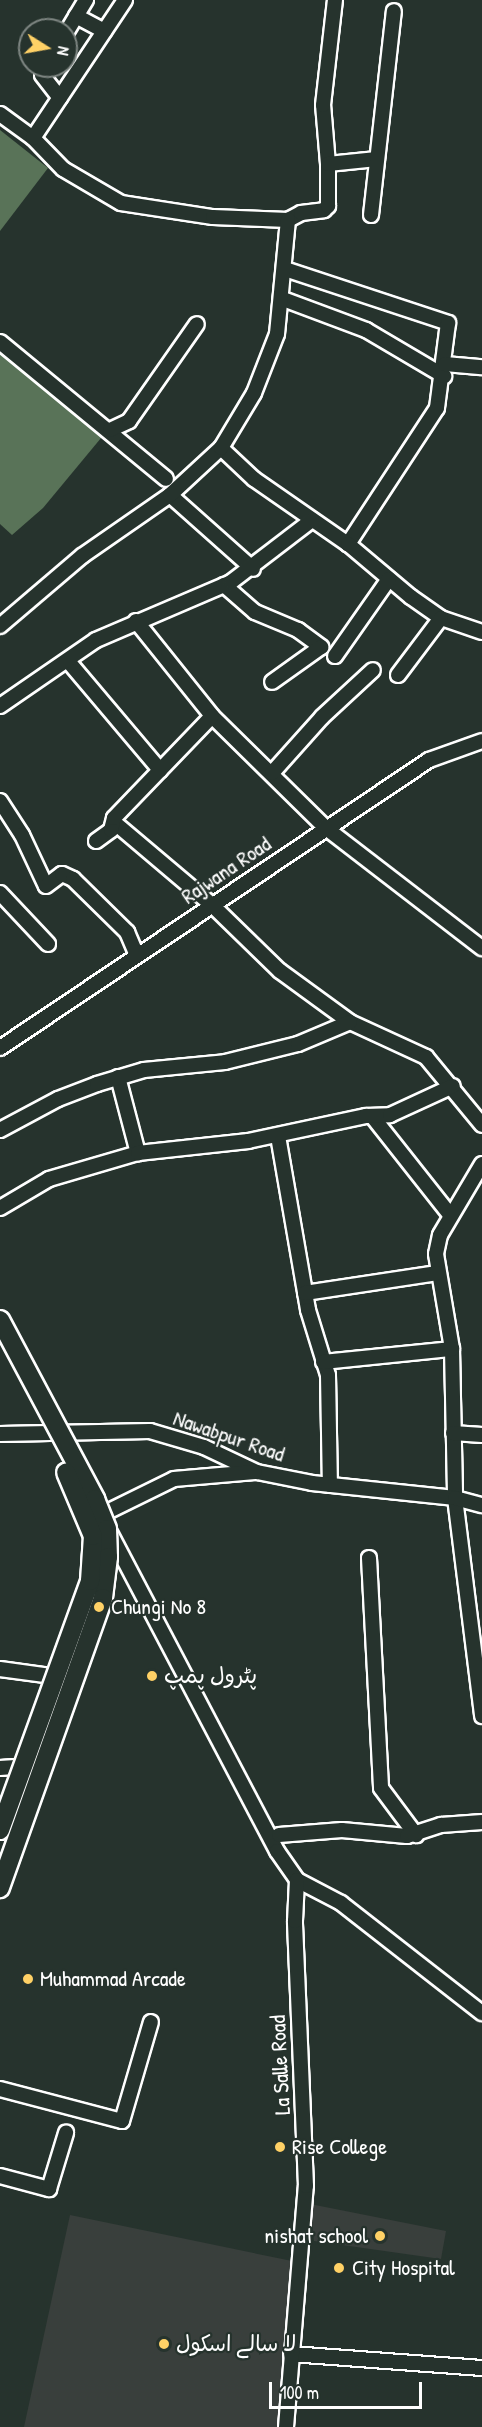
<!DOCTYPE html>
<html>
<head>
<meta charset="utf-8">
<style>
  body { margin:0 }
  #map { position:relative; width:482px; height:2427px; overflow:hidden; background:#26332d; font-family:"Patrick Hand","Playpen Sans Arabic",sans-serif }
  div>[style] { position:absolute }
  .built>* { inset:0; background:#393f3c }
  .green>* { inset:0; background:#597358 }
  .roads { filter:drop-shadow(2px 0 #fff) drop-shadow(-2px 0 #fff) drop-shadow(0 2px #fff) drop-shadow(0 -2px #fff) }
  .minor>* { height:14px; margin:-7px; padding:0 7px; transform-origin:7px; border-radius:7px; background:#26332d }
  .bridges { filter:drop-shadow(2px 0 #fff) drop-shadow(-2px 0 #fff) drop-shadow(0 2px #fff) drop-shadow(0 -2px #fff) }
  .major-bridge>* { height:18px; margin:-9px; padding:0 9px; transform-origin:9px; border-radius:9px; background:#26332d }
  .dots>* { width:16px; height:16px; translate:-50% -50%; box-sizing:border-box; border:3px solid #26332d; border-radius:50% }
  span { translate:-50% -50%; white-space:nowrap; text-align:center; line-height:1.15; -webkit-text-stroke:4.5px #26332d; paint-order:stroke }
  .street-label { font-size:22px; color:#fff }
  .poi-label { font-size:22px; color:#fff }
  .left { translate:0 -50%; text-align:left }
  .right { translate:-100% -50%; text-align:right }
  .north { position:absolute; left:18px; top:18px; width:60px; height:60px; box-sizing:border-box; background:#26332d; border:2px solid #7d8581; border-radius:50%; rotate:101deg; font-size:16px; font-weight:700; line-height:24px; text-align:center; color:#fff }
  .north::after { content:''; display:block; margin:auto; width:21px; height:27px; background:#ffd166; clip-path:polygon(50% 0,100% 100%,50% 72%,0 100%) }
  .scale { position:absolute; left:269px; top:2382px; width:153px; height:27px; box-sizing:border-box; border:3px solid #fff; border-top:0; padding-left:8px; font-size:18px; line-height:21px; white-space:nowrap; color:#fff; -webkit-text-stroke:4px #26332d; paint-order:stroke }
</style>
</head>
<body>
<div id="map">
  <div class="built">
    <div style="clip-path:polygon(310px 2204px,446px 2231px,441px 2259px,314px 2241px)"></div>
    <div style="clip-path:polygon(70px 2215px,292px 2261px,278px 2427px,24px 2427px)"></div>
  </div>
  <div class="green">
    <div style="clip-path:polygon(0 130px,48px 168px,0 231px)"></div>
    <div style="clip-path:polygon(0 347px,106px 432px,43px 508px,12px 535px,0 524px)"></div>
  </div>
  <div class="roads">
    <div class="minor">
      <div style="left:76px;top:16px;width:32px;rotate:28deg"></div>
      <div style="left:66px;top:33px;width:39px;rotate:-59deg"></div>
      <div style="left:45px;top:66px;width:9px;rotate:108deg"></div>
      <div style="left:42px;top:75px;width:29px;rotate:52deg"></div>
      <div style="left:0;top:114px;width:41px;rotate:36deg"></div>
      <div style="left:33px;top:138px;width:43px;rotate:45.9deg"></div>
      <div style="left:63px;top:169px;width:67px;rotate:30.4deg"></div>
      <div style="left:121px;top:203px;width:93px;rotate:8.7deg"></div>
      <div style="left:213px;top:217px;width:75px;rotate:2.3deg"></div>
      <div style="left:288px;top:220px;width:15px;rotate:-28deg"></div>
      <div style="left:301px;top:213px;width:23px;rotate:-7deg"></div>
      <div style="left:324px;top:210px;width:6px;rotate:-45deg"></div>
      <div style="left:328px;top:206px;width:42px;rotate:-90deg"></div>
      <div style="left:328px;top:164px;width:59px;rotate:-94.8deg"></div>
      <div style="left:323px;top:105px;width:106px;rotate:-83.5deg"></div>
      <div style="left:33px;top:138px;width:166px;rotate:-56.3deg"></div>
      <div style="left:328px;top:164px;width:49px;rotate:-5.8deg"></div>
      <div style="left:371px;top:215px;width:205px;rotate:-83.6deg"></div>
      <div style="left:285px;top:269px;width:172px;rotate:18.3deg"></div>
      <div style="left:448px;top:323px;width:86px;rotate:97.4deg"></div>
      <div style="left:437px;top:408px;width:163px;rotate:123.2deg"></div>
      <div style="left:283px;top:299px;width:89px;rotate:20.5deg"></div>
      <div style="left:366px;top:330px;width:91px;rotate:30.5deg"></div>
      <div style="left:0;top:342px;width:215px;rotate:39.5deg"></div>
      <div style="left:445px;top:364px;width:37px;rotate:5deg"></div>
      <div style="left:110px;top:430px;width:21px;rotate:-25deg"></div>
      <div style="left:129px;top:421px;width:118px;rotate:-55deg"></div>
      <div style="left:221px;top:448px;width:45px;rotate:43.2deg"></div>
      <div style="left:254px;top:479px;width:114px;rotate:34.7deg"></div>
      <div style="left:348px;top:544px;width:82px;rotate:40.1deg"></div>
      <div style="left:411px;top:597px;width:37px;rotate:35deg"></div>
      <div style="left:441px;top:618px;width:43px;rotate:18.9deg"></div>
      <div style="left:170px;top:495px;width:111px;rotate:41.7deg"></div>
      <div style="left:224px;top:585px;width:41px;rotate:41.1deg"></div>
      <div style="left:255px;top:612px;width:47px;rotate:22.7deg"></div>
      <div style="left:298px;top:630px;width:29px;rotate:36deg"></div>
      <div style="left:321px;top:647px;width:60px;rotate:144.5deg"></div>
      <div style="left:136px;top:621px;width:122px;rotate:51.3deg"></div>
      <div style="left:212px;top:716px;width:160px;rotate:44.5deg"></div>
      <div style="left:326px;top:828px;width:197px;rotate:37.6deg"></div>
      <div style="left:0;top:626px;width:108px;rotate:-40.5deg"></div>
      <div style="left:82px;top:556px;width:107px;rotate:-34.7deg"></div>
      <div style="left:170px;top:495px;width:69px;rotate:-42.7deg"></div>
      <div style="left:221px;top:448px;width:64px;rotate:-59deg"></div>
      <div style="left:254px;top:393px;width:63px;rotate:-68.7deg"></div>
      <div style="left:277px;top:334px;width:115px;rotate:-84.5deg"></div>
      <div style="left:335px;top:656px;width:94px;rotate:-55deg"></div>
      <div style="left:68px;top:661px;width:143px;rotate:49.8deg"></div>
      <div style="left:398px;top:675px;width:71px;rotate:-53deg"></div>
      <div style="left:0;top:706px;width:116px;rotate:-34.5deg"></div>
      <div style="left:96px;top:640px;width:147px;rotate:-23.2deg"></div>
      <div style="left:231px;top:582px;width:102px;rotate:-37.4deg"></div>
      <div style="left:272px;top:773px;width:75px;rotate:-48.2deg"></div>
      <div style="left:322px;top:717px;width:69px;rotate:-42.7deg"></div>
      <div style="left:0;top:801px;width:40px;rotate:57.1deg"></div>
      <div style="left:22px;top:835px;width:56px;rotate:64.8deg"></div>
      <div style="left:46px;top:886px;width:20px;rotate:-37deg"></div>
      <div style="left:62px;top:874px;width:12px;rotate:24deg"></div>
      <div style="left:73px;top:879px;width:76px;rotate:44.5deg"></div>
      <div style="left:127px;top:932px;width:25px;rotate:67deg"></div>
      <div style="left:115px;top:823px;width:126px;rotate:40.2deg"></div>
      <div style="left:211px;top:904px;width:96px;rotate:44.2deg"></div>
      <div style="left:280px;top:971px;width:87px;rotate:36.1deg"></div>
      <div style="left:350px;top:1022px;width:84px;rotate:24.7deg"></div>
      <div style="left:426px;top:1057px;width:88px;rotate:50.5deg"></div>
      <div style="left:96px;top:841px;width:19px;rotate:-36deg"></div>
      <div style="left:111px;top:830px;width:12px;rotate:-76deg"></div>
      <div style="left:114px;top:818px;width:141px;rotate:-46.1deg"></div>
      <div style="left:0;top:893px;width:70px;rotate:46.7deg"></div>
      <div style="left:0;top:1048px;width:517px;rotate:-33.87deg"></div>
      <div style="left:429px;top:760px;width:56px;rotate:-19.7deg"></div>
      <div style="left:118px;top:1077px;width:79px;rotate:75.3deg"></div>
      <div style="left:372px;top:1116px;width:127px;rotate:51.7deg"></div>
      <div style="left:0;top:1130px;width:66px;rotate:-28.1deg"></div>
      <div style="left:58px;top:1099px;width:42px;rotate:-21deg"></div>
      <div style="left:97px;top:1084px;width:49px;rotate:-16.6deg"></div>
      <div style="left:144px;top:1070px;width:81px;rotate:-5.6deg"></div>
      <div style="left:225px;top:1062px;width:75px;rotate:-13.9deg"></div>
      <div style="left:298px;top:1044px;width:56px;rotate:-22.9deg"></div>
      <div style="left:278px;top:1136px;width:177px;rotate:80.2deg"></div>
      <div style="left:308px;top:1310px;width:68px;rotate:72.9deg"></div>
      <div style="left:328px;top:1375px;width:110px;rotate:89deg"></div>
      <div style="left:482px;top:1164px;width:82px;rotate:120.6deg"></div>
      <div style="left:440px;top:1235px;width:19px;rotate:102deg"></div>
      <div style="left:436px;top:1254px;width:96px;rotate:80.4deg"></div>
      <div style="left:452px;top:1349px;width:149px;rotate:88.8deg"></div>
      <div style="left:455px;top:1498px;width:220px;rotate:82.9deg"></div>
      <div style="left:0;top:1208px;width:57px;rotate:-30.6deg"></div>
      <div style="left:49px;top:1179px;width:93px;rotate:-16.3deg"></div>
      <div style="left:138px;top:1153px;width:111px;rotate:-6.2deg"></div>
      <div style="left:248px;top:1141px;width:121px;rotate:-12deg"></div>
      <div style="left:366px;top:1116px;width:24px;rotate:-2deg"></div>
      <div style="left:390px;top:1115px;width:69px;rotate:-24.7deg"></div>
      <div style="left:305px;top:1293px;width:134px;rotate:-8.6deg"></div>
      <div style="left:323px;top:1362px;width:130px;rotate:-5.8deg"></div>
      <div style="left:453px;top:1433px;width:29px;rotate:4deg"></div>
      <div style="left:0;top:1434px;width:150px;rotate:-1.1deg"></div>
      <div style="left:150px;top:1431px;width:56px;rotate:16.5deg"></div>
      <div style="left:204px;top:1447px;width:59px;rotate:25.3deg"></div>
      <div style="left:257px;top:1472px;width:56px;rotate:11.3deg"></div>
      <div style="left:312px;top:1483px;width:144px;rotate:6deg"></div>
      <div style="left:455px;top:1498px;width:28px;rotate:15deg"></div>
      <div style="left:109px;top:1511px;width:72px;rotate:-26.2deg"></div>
      <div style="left:174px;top:1479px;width:81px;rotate:-4.9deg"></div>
      <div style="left:109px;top:1531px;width:361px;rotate:62.3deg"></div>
      <div style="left:277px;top:1851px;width:35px;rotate:55deg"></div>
      <div style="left:297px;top:1880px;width:50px;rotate:27.6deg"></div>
      <div style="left:341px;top:1903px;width:179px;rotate:38deg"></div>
      <div style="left:369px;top:1558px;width:230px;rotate:87deg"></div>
      <div style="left:381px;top:1788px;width:59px;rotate:53.3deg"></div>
      <div style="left:0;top:1669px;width:51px;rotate:7.8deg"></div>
      <div style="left:0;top:1768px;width:16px;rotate:-4deg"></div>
      <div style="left:279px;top:1835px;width:63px;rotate:-4.5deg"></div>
      <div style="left:342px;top:1830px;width:65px;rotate:5.3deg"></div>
      <div style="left:407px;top:1836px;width:36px;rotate:-18deg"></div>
      <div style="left:441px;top:1825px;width:41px;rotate:-4.2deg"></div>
      <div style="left:0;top:2089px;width:126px;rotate:14.7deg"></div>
      <div style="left:122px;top:2121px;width:103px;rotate:-73.7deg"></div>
      <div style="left:0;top:2176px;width:51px;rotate:14.9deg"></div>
      <div style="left:49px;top:2189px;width:59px;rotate:-73.1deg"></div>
      <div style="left:291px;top:2354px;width:192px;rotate:4.2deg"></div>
      <div style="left:286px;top:2427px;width:242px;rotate:-85.3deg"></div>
      <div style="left:306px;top:2186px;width:265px;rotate:-92.4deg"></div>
      <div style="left:295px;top:1921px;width:41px;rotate:-87.2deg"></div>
    </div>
  </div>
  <div class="bridges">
    <div class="major-bridge">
      <div style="left:0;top:1320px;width:203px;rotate:62deg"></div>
      <div style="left:95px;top:1499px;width:32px;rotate:68deg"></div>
      <div style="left:107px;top:1529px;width:28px;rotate:88deg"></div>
      <div style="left:108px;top:1557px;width:41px;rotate:97deg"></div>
      <div style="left:103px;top:1598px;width:308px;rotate:109.6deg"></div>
      <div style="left:0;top:1830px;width:265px;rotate:-70.1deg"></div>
      <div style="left:90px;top:1581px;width:45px;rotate:-86.2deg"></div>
      <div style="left:93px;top:1536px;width:69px;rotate:-112.9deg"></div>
    </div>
  </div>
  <div class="dots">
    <div style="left:99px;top:1607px;background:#ffd166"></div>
    <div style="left:152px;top:1676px;background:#ffd166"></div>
    <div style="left:28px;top:1979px;background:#ffd166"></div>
    <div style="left:280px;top:2147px;background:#ffd166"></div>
    <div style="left:380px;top:2236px;background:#ffd166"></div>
    <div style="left:339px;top:2268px;background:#ffd166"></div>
    <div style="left:164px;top:2344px;background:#ffd166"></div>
  </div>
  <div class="street-label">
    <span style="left:226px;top:870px;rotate:-34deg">Rajwana Road</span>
    <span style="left:229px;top:1436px;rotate:19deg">Nawabpur Road</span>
    <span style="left:280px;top:2065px;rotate:-93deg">La Salle Road</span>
  </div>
  <div class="poi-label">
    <span class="left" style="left:111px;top:1607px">Chungi No 8</span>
    <span class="left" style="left:164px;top:1676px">پٹرول پمپ</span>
    <span class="left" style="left:40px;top:1979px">Muhammad Arcade</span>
    <span class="left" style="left:292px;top:2147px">Rise College</span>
    <span class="right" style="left:368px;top:2236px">nishat school</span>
    <span class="left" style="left:352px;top:2268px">City Hospital</span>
    <span class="left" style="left:176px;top:2344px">لا سالے اسکول</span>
  </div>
  <div class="north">N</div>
  <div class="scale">100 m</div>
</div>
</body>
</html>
